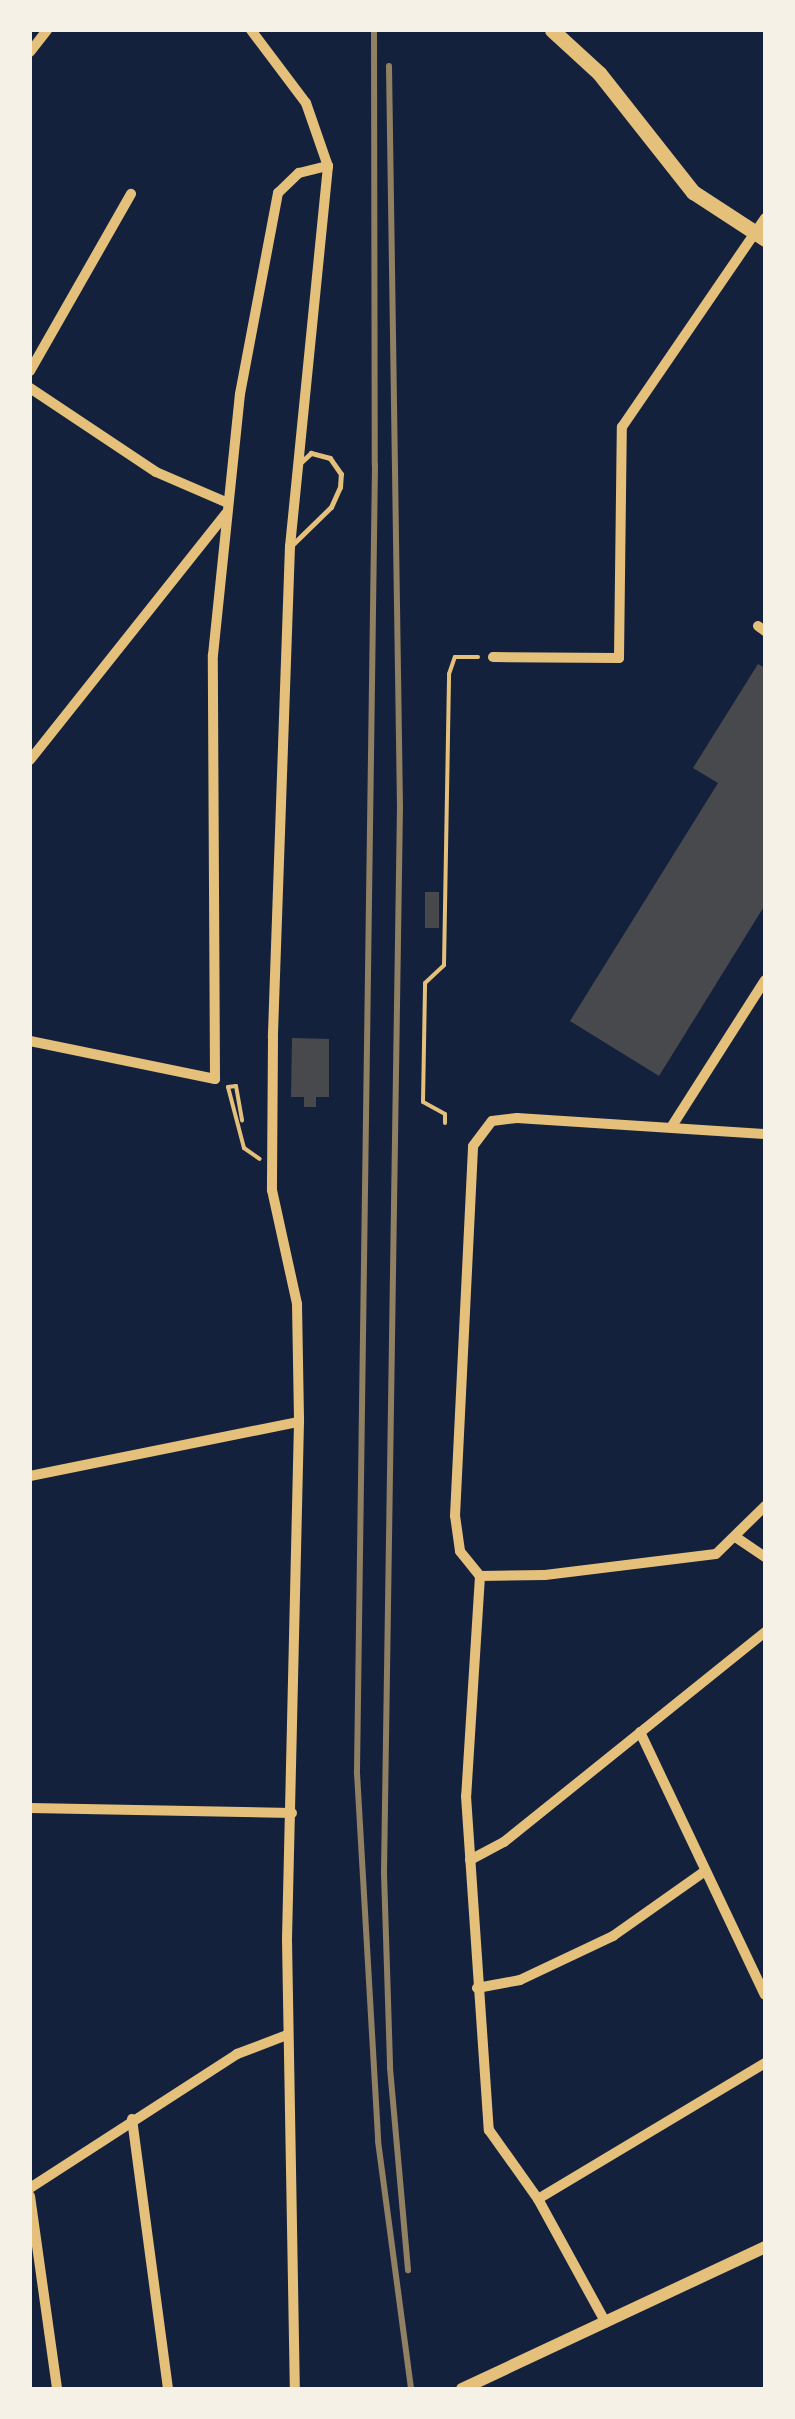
<!DOCTYPE html>
<html>
<head>
<meta charset="utf-8">
<style>
  body { margin:0 }
  #map { position:relative; width:795px; height:2419px; overflow:hidden; background:#14213d; font-family:"PT Sans",sans-serif }
  div>[style] { position:absolute }
  .building>* { inset:0; background:#48494c; transform-origin:0 0 }
  .path>* { height:4px; margin:-2px; padding:0 2px; transform-origin:2px; border-radius:2px; background:#e5c07b }
  .service>* { height:5px; margin:-2.5px; padding:0 2.5px; transform-origin:2.5px; border-radius:2.5px; background:#e5c07b }
  .minor>* { height:10px; margin:-5px; padding:0 5px; transform-origin:5px; border-radius:5px; background:#e5c07b }
  .tertiary>* { height:12px; margin:-6px; padding:0 6px; transform-origin:6px; border-radius:6px; background:#e5c07b }
  .secondary>* { height:15px; margin:-7.5px; padding:0 7.5px; transform-origin:7.5px; border-radius:7.5px; background:#e5c07b }
  .rail>* { height:6px; margin:-3px; padding:0 3px; transform-origin:3px; border-radius:3px; background:#918062 }
  span { translate:-50% -50%; white-space:nowrap; text-align:center; line-height:1.15; -webkit-text-stroke:8px #f6f1e7; paint-order:stroke }
  .frame { position:absolute; inset:0; border:32px solid #f6f1e7; pointer-events:none }
</style>
</head>
<body>
<div id="map">
  <div class="building">
    <div style="clip-path:polygon(758px 664px,765px 668px,765px 905px,659px 1076px,570px 1021px,718px 783px,693px 768px)"></div>
    <div style="left:425px;top:892px;width:14px;height:36px"></div>
    <div style="clip-path:polygon(292px 1038px,329px 1039px,329px 1097px,316px 1097px,316px 1107px,304px 1107px,304px 1097px,291px 1097px)"></div>
  </div>
  <div class="path">
    <div style="left:228px;top:1087px;width:63px;rotate:75.3deg"></div>
    <div style="left:244px;top:1148px;width:19px;rotate:35deg"></div>
    <div style="left:228px;top:1087px;width:8px;rotate:-7deg"></div>
    <div style="left:236px;top:1086px;width:35px;rotate:80deg"></div>
    <div style="left:445px;top:1123px;width:9px;rotate:-90deg"></div>
    <div style="left:445px;top:1114px;width:25px;rotate:-151deg"></div>
    <div style="left:423px;top:1102px;width:119px;rotate:-89deg"></div>
    <div style="left:425px;top:983px;width:26px;rotate:-43deg"></div>
    <div style="left:444px;top:965px;width:291px;rotate:-89deg"></div>
    <div style="left:449px;top:674px;width:18px;rotate:-71deg"></div>
    <div style="left:455px;top:657px;width:23px"></div>
  </div>
  <div class="service">
    <div style="left:292px;top:545px;width:54px;rotate:-44.3deg"></div>
    <div style="left:331px;top:507px;width:22px;rotate:-66deg"></div>
    <div style="left:340px;top:487px;width:13px;rotate:-86deg"></div>
    <div style="left:341px;top:474px;width:19px;rotate:-125deg"></div>
    <div style="left:330px;top:458px;width:20px;rotate:-165deg"></div>
    <div style="left:311px;top:453px;width:15px;rotate:138deg"></div>
  </div>
  <div class="minor">
    <div style="left:251px;top:30px;width:91px;rotate:53deg"></div>
    <div style="left:306px;top:103px;width:67px;rotate:70.8deg"></div>
    <div style="left:328px;top:166px;width:382px;rotate:95.7deg"></div>
    <div style="left:290px;top:546px;width:492px;rotate:92deg"></div>
    <div style="left:273px;top:1038px;width:152px;rotate:90.4deg"></div>
    <div style="left:272px;top:1190px;width:117px;rotate:77.6deg"></div>
    <div style="left:297px;top:1304px;width:118px;rotate:89deg"></div>
    <div style="left:299px;top:1422px;width:518px;rotate:91.33deg"></div>
    <div style="left:287px;top:1940px;width:449px;rotate:89deg"></div>
    <div style="left:30px;top:52px;width:28px;rotate:-52deg"></div>
    <div style="left:30px;top:371px;width:204px;rotate:-60.3deg"></div>
    <div style="left:30px;top:388px;width:151px;rotate:33.7deg"></div>
    <div style="left:156px;top:472px;width:78px;rotate:23.3deg"></div>
    <div style="left:758px;top:626px;width:9px;rotate:36deg"></div>
    <div style="left:493px;top:657px;width:126px;rotate:0.5deg"></div>
    <div style="left:619px;top:658px;width:231px;rotate:-89.3deg"></div>
    <div style="left:622px;top:427px;width:253px;rotate:-55.6deg"></div>
    <div style="left:30px;top:760px;width:315px;rotate:-51.5deg"></div>
    <div style="left:30px;top:1041px;width:189px;rotate:11.6deg"></div>
    <div style="left:215px;top:1079px;width:424px;rotate:-90.3deg"></div>
    <div style="left:213px;top:655px;width:262px;rotate:-84.1deg"></div>
    <div style="left:240px;top:394px;width:205px;rotate:-79.3deg"></div>
    <div style="left:278px;top:193px;width:29px;rotate:-44deg"></div>
    <div style="left:299px;top:173px;width:30px;rotate:-14deg"></div>
    <div style="left:672px;top:1126px;width:173px;rotate:-57.5deg"></div>
    <div style="left:30px;top:1476px;width:274px;rotate:-11.4deg"></div>
    <div style="left:737px;top:1538px;width:34px;rotate:34deg"></div>
    <div style="left:480px;top:1576px;width:220px;rotate:93.6deg"></div>
    <div style="left:466px;top:1796px;width:335px;rotate:86.1deg"></div>
    <div style="left:489px;top:2130px;width:85px;rotate:54.6deg"></div>
    <div style="left:538px;top:2199px;width:141px;rotate:61.3deg"></div>
    <div style="left:480px;top:1576px;width:32px;rotate:-129deg"></div>
    <div style="left:460px;top:1551px;width:35px;rotate:-98deg"></div>
    <div style="left:455px;top:1516px;width:370px;rotate:-87.2deg"></div>
    <div style="left:473px;top:1146px;width:31px;rotate:-53deg"></div>
    <div style="left:492px;top:1121px;width:25px;rotate:-7deg"></div>
    <div style="left:517px;top:1118px;width:249px;rotate:3.7deg"></div>
    <div style="left:480px;top:1576px;width:65px;rotate:-0.9deg"></div>
    <div style="left:545px;top:1575px;width:172px;rotate:-7deg"></div>
    <div style="left:716px;top:1554px;width:69px;rotate:-44.4deg"></div>
    <div style="left:640px;top:1732px;width:291px;rotate:64.6deg"></div>
    <div style="left:30px;top:1808px;width:262px;rotate:1.1deg"></div>
    <div style="left:470px;top:1860px;width:38px;rotate:-28deg"></div>
    <div style="left:504px;top:1842px;width:335px;rotate:-38.8deg"></div>
    <div style="left:477px;top:1988px;width:44px;rotate:-10.5deg"></div>
    <div style="left:520px;top:1980px;width:103px;rotate:-25.3deg"></div>
    <div style="left:613px;top:1936px;width:113px;rotate:-35.2deg"></div>
    <div style="left:132px;top:2119px;width:272px;rotate:82.4deg"></div>
    <div style="left:30px;top:2188px;width:247px;rotate:-32.9deg"></div>
    <div style="left:237px;top:2054px;width:53px;rotate:-20.8deg"></div>
    <div style="left:30px;top:2196px;width:195px;rotate:82deg"></div>
    <div style="left:538px;top:2199px;width:265px;rotate:-30.9deg"></div>
  </div>
  <div class="tertiary">
    <div style="left:462px;top:2389px;width:335px;rotate:-25.1deg"></div>
  </div>
  <div class="secondary">
    <div style="left:552px;top:30px;width:64px;rotate:42.5deg"></div>
    <div style="left:599px;top:73px;width:152px;rotate:51.7deg"></div>
    <div style="left:693px;top:192px;width:86px;rotate:33.1deg"></div>
  </div>
  <div class="rail">
    <div style="left:374px;top:30px;width:435px;rotate:89.9deg"></div>
    <div style="left:375px;top:465px;width:1308px;rotate:90.79deg"></div>
    <div style="left:357px;top:1773px;width:369px;rotate:86.7deg"></div>
    <div style="left:378px;top:2141px;width:250px;rotate:82.4deg"></div>
    <div style="left:389px;top:66px;width:740px;rotate:89.15deg"></div>
    <div style="left:400px;top:806px;width:1067px;rotate:90.86deg"></div>
    <div style="left:384px;top:1873px;width:195px;rotate:88.2deg"></div>
    <div style="left:390px;top:2068px;width:203px;rotate:84.9deg"></div>
  </div>
  <div class="frame"></div>
</div>
</body>
</html>
